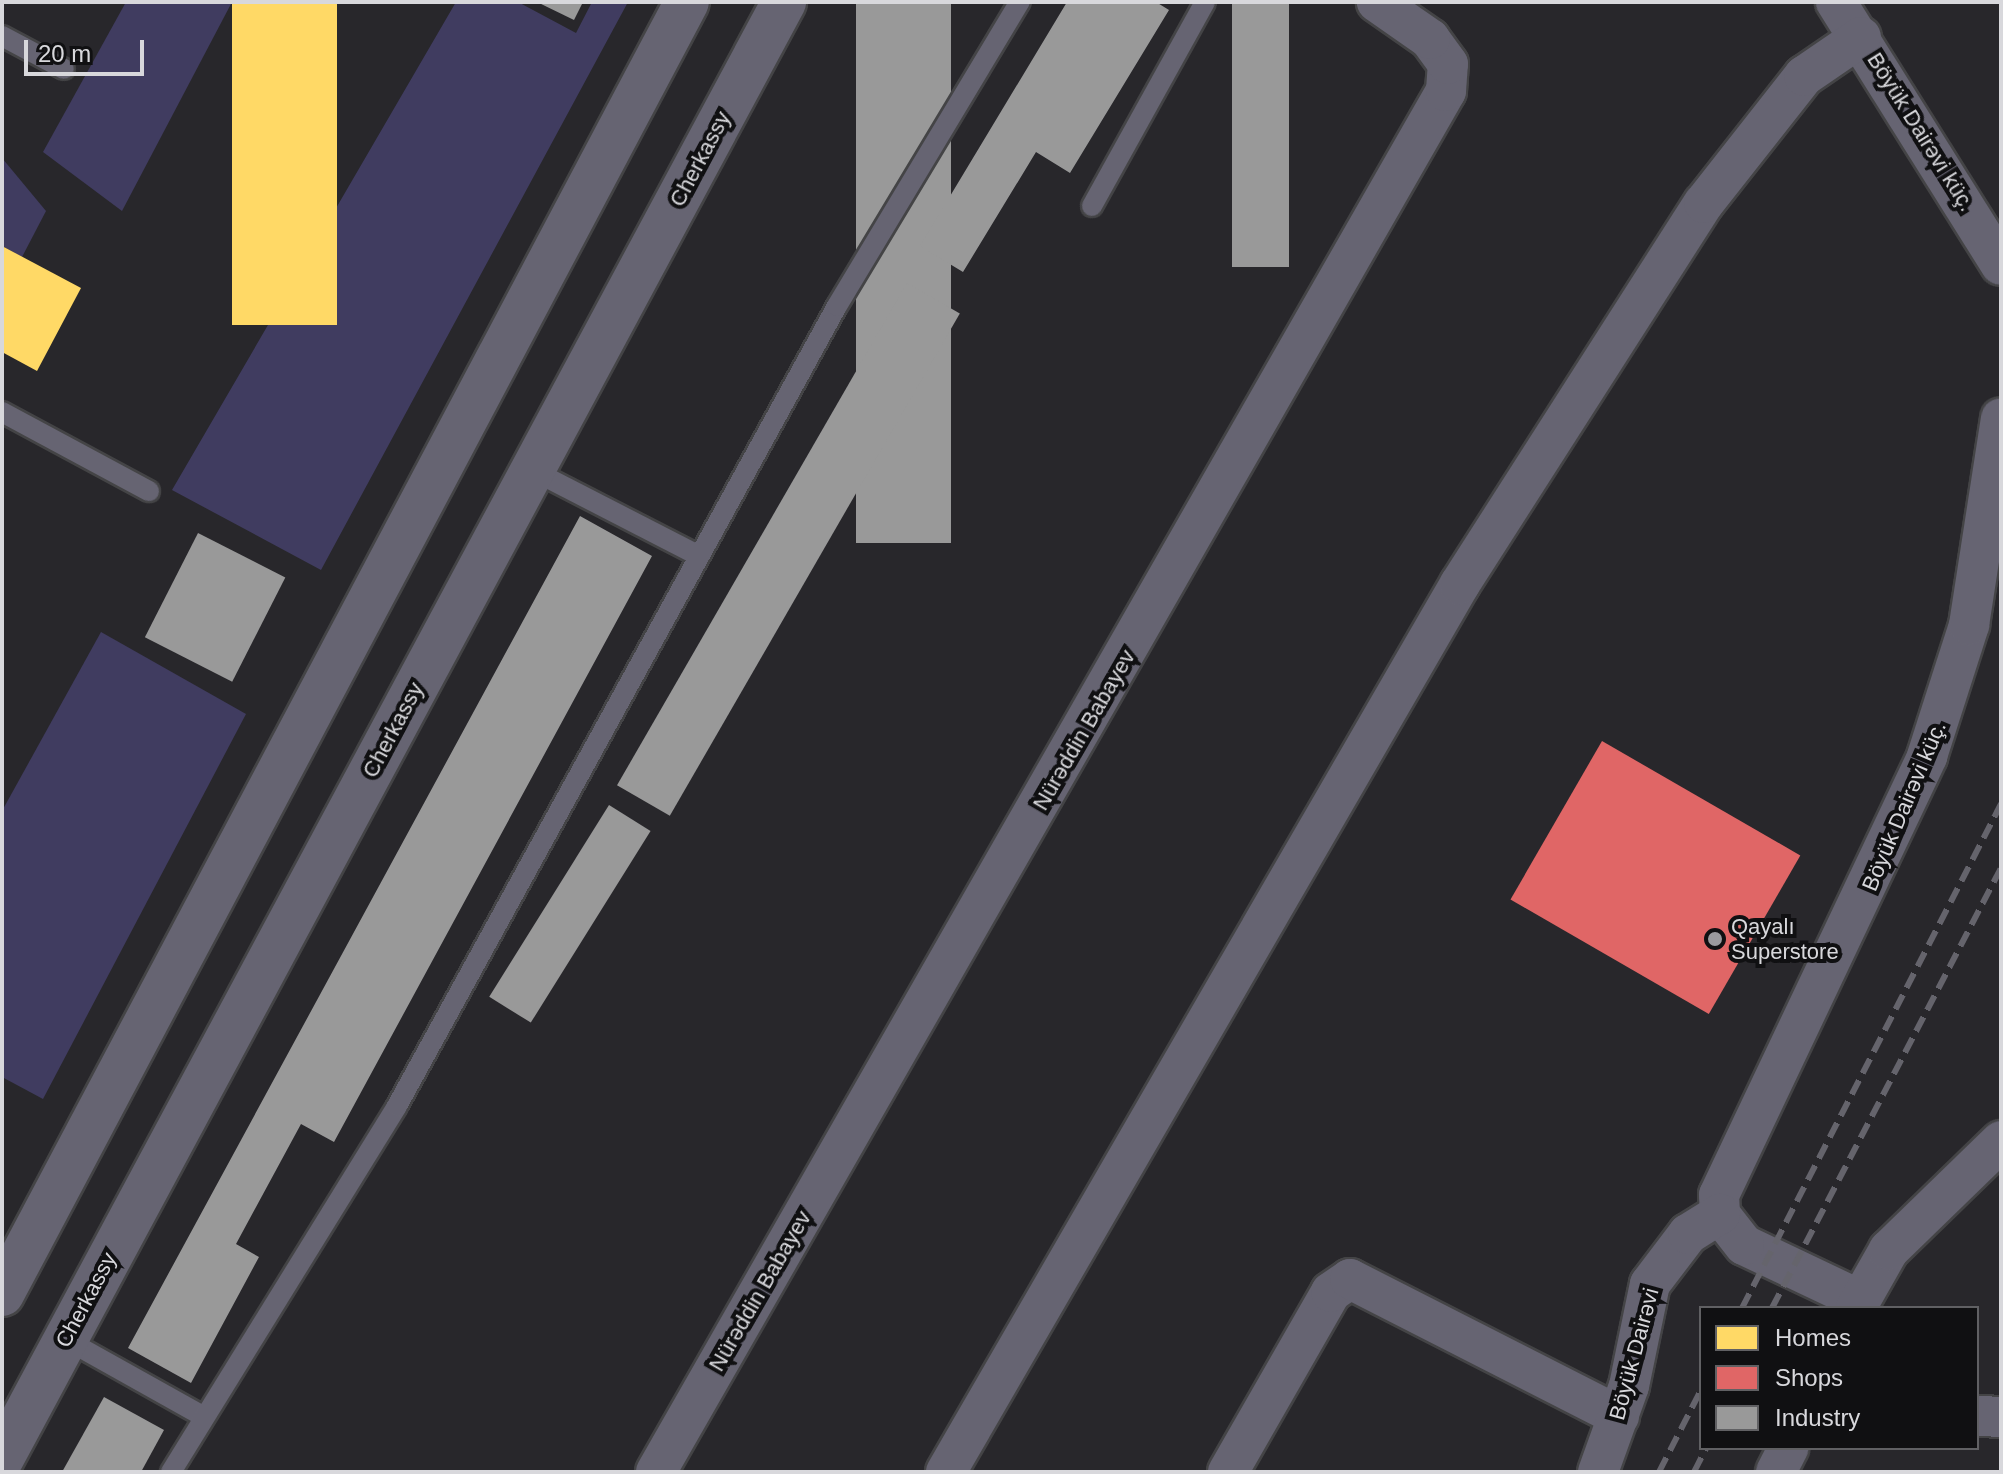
<!DOCTYPE html>
<html>
<head>
<meta charset="utf-8">
<style>
  body { margin:0 }
  #map { position:relative; width:2003px; height:1474px; overflow:hidden; background:#28272b; font-family:Helvetica,sans-serif }
  div>[style] { position:absolute }
  .green>* { inset:0; background:#403c60 }
  .homes>* { inset:0; background:#ffd966; transform-origin:0 0 }
  .shops>* { inset:0; background:#e06666; transform-origin:0 0 }
  .industry>* { inset:0; background:#999; transform-origin:0 0 }
  .roads { filter:drop-shadow(2px 0 #444446) drop-shadow(-2px 0 #444446) drop-shadow(0 2px #444446) drop-shadow(0 -2px #444446) }
  .service>* { height:20px; margin:-10px; padding:0 10px; transform-origin:10px; border-radius:10px; background:#666472 }
  .minor>* { height:40px; margin:-20px; padding:0 20px; transform-origin:20px; border-radius:20px; background:#666472 }
  .tertiary>* { height:44px; margin:-22px; padding:0 22px; transform-origin:22px; border-radius:22px; background:#666472 }
  .rail>* { height:6px; margin-top:-3px; transform-origin:0; background:repeating-linear-gradient(90deg,#65646c 0 16px,transparent 0 24px) }
  .dots>* { width:22px; height:22px; translate:-50% -50%; box-sizing:border-box; border:4px solid #101012; border-radius:50% }
  span { translate:-50% -50%; white-space:nowrap; text-align:center; line-height:1.15; -webkit-text-stroke:8px #101012; paint-order:stroke }
  .street-label { font-size:22px; color:#d8d8dc }
  .poi-label { font-size:22px; color:#d8d8dc }
  .left { translate:0 -50%; text-align:left }
  .frame { position:absolute; inset:0; border:4px solid #d8d8dc; pointer-events:none }
  .legend { position:absolute; left:1699px; top:1306px; width:280px; height:144px; box-sizing:border-box; background:#101012; border:2px solid #606063; margin:0; padding:10px 14px; list-style:none; font-size:24px; color:#d8d8dc }
  .legend li { display:flex; align-items:center; gap:16px; height:40px }
  .legend b { width:40px; border:2px solid #606063 }
  .scale { position:absolute; left:24px; top:40px; width:120px; height:36px; box-sizing:border-box; border:4px solid #d8d8dc; border-top:0; padding-left:10px; font-size:24px; line-height:28px; white-space:nowrap; color:#d8d8dc; -webkit-text-stroke:6px #101012; paint-order:stroke }
</style>
</head>
<body>
<div id="map">
  <div class="green">
    <div style="clip-path:polygon(126px 2px,232px 2px,122px 211px,43px 152px)"></div>
    <div style="clip-path:polygon(456px 2px,518px 2px,576px 33px,592px 2px,628px 2px,321px 570px,172px 490px)"></div>
    <div style="clip-path:polygon(2px 158px,46px 211px,22px 257px,2px 246px)"></div>
    <div style="clip-path:polygon(101px 632px,246px 714px,43px 1099px,2px 1077px,2px 811px)"></div>
  </div>
  <div class="homes">
    <div style="left:232px;top:2px;width:105px;height:323px"></div>
    <div style="clip-path:polygon(2px 246px,81px 288px,37px 371px,2px 352px)"></div>
  </div>
  <div class="shops">
    <div style="left:1602px;top:741px;width:229px;height:183px;rotate:30deg"></div>
  </div>
  <div class="industry">
    <div style="clip-path:polygon(537px 2px,583px 2px,574px 20px)"></div>
    <div style="left:856px;top:2px;width:95px;height:541px"></div>
    <div style="clip-path:polygon(1067px 2px,1156px 2px,1169px 10px,1070px 173px,1036px 152px,963px 272px,920px 246px)"></div>
    <div style="left:1232px;top:2px;width:57px;height:265px"></div>
    <div style="left:907px;top:283px;width:61px;height:580px;rotate:30deg"></div>
    <div style="clip-path:polygon(580px 516px,652px 556px,334px 1142px,301px 1124px,236px 1244px,259px 1257px,191px 1383px,128px 1348px)"></div>
    <div style="left:198px;top:533px;width:98px;height:117px;rotate:27deg"></div>
    <div style="left:609px;top:805px;width:49px;height:226px;rotate:32deg"></div>
    <div style="clip-path:polygon(104px 1397px,164px 1430px,141px 1472px,62px 1472px)"></div>
  </div>
  <div class="roads">
    <div class="service">
      <div style="left:2px;top:36px;width:70px;rotate:28deg"></div>
      <div style="left:1092px;top:206px;width:233px;rotate:-61deg"></div>
      <div style="left:2px;top:412px;width:167px;rotate:28.3deg"></div>
      <div style="left:532px;top:470px;width:188px;rotate:27.2deg"></div>
      <div style="left:65px;top:1339px;width:158px;rotate:29.2deg"></div>
      <div style="left:171px;top:1472px;width:430px;rotate:-58.3deg"></div>
      <div style="left:397px;top:1106px;width:913px;rotate:-61.19deg"></div>
      <div style="left:837px;top:306px;width:355px;rotate:-59deg"></div>
    </div>
    <div class="minor">
      <div style="left:1836px;top:2px;width:310px;rotate:57.9deg"></div>
      <div style="left:1860px;top:1300px;width:128px;rotate:-154.6deg"></div>
      <div style="left:1744px;top:1245px;width:39px;rotate:-128deg"></div>
      <div style="left:1720px;top:1214px;width:19px;rotate:-93deg"></div>
      <div style="left:1719px;top:1195px;width:486px;rotate:-64.6deg"></div>
      <div style="left:1927px;top:756px;width:138px;rotate:-72.2deg"></div>
      <div style="left:1969px;top:625px;width:209px;rotate:-81.2deg"></div>
      <div style="left:1856px;top:1308px;width:67px;rotate:-60.4deg"></div>
      <div style="left:1889px;top:1250px;width:156px;rotate:-44.2deg"></div>
      <div style="left:1977px;top:1416px;width:24px;rotate:2deg"></div>
      <div style="left:656px;top:1472px;width:1591px;rotate:-60.23deg"></div>
      <div style="left:1446px;top:91px;width:27px;rotate:-86deg"></div>
      <div style="left:1448px;top:64px;width:31px;rotate:-126deg"></div>
      <div style="left:1430px;top:39px;width:65px;rotate:-145.1deg"></div>
      <div style="left:946px;top:1472px;width:1026px;rotate:-59.94deg"></div>
      <div style="left:1460px;top:584px;width:452px;rotate:-57.4deg"></div>
      <div style="left:1704px;top:203px;width:162px;rotate:-51.8deg"></div>
      <div style="left:1804px;top:76px;width:69px;rotate:-34.4deg"></div>
      <div style="left:1228px;top:1472px;width:207px;rotate:-60.2deg"></div>
      <div style="left:1331px;top:1292px;width:23px;rotate:-34deg"></div>
      <div style="left:1350px;top:1279px;width:302px;rotate:27deg"></div>
      <div style="left:1598px;top:1472px;width:91px;rotate:-70.2deg"></div>
      <div style="left:1629px;top:1386px;width:104px;rotate:-78.4deg"></div>
      <div style="left:1650px;top:1284px;width:63px;rotate:-52.8deg"></div>
      <div style="left:1688px;top:1234px;width:38px;rotate:-32deg"></div>
      <div style="left:1776px;top:1472px;width:27px;rotate:-63deg"></div>
    </div>
    <div class="tertiary">
      <div style="left:2px;top:1294px;width:1462px;rotate:-62.07deg"></div>
      <div style="left:2px;top:1458px;width:1653px;rotate:-61.76deg"></div>
    </div>
  </div>
  <div class="rail">
    <div style="left:1742px;top:1308px;width:567px;rotate:-62.8deg"></div>
    <div style="left:1772px;top:1308px;width:495px;rotate:-62.5deg"></div>
    <div style="left:1659px;top:1472px;width:92px;rotate:-62.9deg"></div>
    <div style="left:1694px;top:1472px;width:27px;rotate:-63deg"></div>
  </div>
  <div class="dots">
    <div style="left:1715px;top:939px;background:#9a9a9e"></div>
  </div>
  <div class="street-label">
    <span style="left:1921px;top:132px;rotate:58deg">Böyük Dairəvi küç.</span>
    <span style="left:700px;top:159px;rotate:-62deg">Cherkassy</span>
    <span style="left:393px;top:730px;rotate:-62deg">Cherkassy</span>
    <span style="left:1084px;top:730px;rotate:-60deg">Nürəddin Babayev</span>
    <span style="left:1904px;top:806px;rotate:-67deg">Böyük Dairəvi küç.</span>
    <span style="left:760px;top:1291px;rotate:-60deg">Nürəddin Babayev</span>
    <span style="left:86px;top:1300px;rotate:-62deg">Cherkassy</span>
    <span style="left:1634px;top:1354px;rotate:-75deg">Böyük Dairəvi</span>
  </div>
  <div class="poi-label">
    <span class="left" style="left:1731px;top:939px">Qayalı<br>Superstore</span>
  </div>
  <div class="frame"></div>
  <ul class="legend">
  <li><b style="height:22px;background:#ffd966"></b>Homes</li>
  <li><b style="height:22px;background:#e06666"></b>Shops</li>
  <li><b style="height:22px;background:#999"></b>Industry</li>
  </ul>
  <div class="scale">20 m</div>
</div>
</body>
</html>
